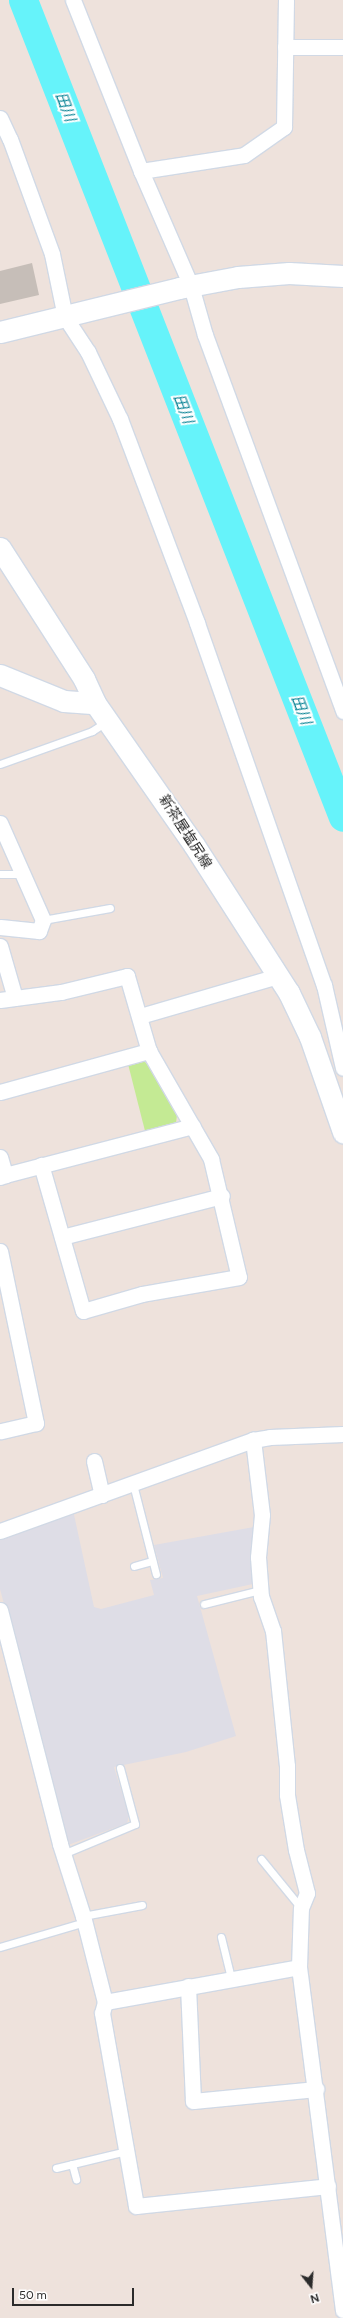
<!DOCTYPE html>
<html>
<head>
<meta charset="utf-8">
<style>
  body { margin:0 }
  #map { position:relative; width:343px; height:2318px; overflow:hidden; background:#eee2dc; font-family:Figtree,"Noto Sans JP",sans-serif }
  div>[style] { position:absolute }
  .industrial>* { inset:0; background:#dedde6 }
  .green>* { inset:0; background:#c4ea94 }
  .river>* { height:29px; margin:-14.5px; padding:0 14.5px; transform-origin:14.5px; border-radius:14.5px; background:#66f3fa }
  .building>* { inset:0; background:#c6beb8 }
  .roads { filter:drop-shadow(1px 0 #d1d9e5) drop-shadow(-1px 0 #d1d9e5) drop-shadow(0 1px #d1d9e5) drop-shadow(0 -1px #d1d9e5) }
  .lane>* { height:7px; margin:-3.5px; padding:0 3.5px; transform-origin:3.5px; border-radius:3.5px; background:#fff }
  .street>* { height:15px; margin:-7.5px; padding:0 7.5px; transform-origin:7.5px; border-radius:7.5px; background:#fff }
  .secondary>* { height:21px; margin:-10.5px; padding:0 10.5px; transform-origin:10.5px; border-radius:10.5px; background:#fff }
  span { translate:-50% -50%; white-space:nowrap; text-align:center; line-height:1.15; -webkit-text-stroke:4px #fff; paint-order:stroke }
  .street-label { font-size:14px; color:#2b2b2b }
  .water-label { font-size:15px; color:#038193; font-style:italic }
  .north { position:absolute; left:291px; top:2266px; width:40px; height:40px; -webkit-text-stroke:3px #fff; paint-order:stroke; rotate:163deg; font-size:11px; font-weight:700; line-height:16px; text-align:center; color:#2b2b2b }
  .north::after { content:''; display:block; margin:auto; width:14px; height:18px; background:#2b2b2b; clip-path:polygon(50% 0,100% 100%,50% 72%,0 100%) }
  .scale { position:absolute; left:12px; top:2288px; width:122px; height:18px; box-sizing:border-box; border:2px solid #2b2b2b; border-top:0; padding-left:5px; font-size:12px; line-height:14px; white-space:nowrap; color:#2b2b2b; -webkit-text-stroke:3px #fff; paint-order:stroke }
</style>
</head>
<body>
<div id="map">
  <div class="industrial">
    <div style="clip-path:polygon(73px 1510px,94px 1607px,101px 1609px,154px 1595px,150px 1580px,163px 1578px,154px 1545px,254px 1527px,253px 1584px,197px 1596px,236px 1736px,186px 1752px,114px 1767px,129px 1816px,127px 1823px,68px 1845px,0 1589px,0 1536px)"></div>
  </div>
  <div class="green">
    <div style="clip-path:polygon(140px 1060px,149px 1064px,177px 1115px,176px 1123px,145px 1131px,128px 1064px)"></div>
  </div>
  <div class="river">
    <div style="left:23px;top:0;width:877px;rotate:68.61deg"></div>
  </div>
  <div class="building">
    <div style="clip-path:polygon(32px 263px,39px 295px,0 304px,0 271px)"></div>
  </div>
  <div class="roads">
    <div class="lane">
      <div style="left:0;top:764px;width:98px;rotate:-19.7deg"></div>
      <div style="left:92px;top:731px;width:17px;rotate:-33deg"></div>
      <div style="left:0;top:874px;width:23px"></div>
      <div style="left:43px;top:920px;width:68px;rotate:-10.2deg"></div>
      <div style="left:133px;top:1484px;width:93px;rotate:75.7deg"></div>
      <div style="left:134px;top:1566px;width:19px;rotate:-16deg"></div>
      <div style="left:204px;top:1604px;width:58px;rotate:-14deg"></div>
      <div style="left:63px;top:1854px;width:78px;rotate:-22.6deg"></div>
      <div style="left:135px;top:1824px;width:58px;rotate:-105deg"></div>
      <div style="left:261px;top:1859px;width:63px;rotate:50.8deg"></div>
      <div style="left:83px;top:1916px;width:60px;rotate:-10.6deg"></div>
      <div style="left:221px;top:1937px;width:42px;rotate:76.3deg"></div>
      <div style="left:0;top:1947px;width:89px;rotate:-16.4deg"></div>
      <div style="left:72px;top:2164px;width:16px;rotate:75deg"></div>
      <div style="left:56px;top:2168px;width:73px;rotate:-13.5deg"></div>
    </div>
    <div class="street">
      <div style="left:73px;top:0;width:184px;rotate:68.3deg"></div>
      <div style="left:141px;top:171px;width:125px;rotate:66.5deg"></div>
      <div style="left:191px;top:286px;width:51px;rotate:74.1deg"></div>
      <div style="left:205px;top:335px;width:401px;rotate:69.8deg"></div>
      <div style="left:285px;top:47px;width:58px"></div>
      <div style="left:0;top:118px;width:23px;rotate:65deg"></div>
      <div style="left:10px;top:139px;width:122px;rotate:69.9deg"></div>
      <div style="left:52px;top:254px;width:64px;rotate:78.3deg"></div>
      <div style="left:65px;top:317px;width:42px;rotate:56.7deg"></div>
      <div style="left:88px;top:352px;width:74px;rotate:64.5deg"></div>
      <div style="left:120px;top:419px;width:218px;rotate:69.3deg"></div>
      <div style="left:197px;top:623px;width:384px;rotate:70.7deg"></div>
      <div style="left:324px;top:985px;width:85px;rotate:77.1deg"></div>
      <div style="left:141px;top:171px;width:104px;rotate:-8.8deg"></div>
      <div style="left:244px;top:155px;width:49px;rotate:-35deg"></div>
      <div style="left:284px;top:127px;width:127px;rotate:-89.1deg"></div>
      <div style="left:0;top:823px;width:106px;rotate:66.1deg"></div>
      <div style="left:43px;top:920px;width:12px;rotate:110deg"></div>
      <div style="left:39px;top:931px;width:39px;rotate:-174deg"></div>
      <div style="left:0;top:946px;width:54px;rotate:73.9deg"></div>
      <div style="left:0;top:1000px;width:62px;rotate:-7.5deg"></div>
      <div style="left:61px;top:992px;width:68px;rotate:-13.6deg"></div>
      <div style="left:127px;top:976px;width:78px;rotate:73.7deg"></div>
      <div style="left:149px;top:1051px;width:125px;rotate:60.1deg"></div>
      <div style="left:211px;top:1159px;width:121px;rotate:76.7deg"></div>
      <div style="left:239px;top:1277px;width:98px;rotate:170.1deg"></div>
      <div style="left:142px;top:1294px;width:61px;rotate:163.9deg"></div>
      <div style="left:83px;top:1311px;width:152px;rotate:-106deg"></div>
      <div style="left:140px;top:1016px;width:144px;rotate:-16.2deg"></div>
      <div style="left:0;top:1092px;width:155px;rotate:-15.4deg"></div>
      <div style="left:0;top:1157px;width:19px;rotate:74deg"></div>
      <div style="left:5px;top:1175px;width:5px;rotate:158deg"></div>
      <div style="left:5px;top:1175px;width:194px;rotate:-14.6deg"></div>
      <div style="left:62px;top:1237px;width:165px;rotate:-14.4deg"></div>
      <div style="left:0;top:1251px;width:176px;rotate:78.2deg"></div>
      <div style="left:36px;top:1423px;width:37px;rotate:167deg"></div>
      <div style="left:94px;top:1461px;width:35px;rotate:77deg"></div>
      <div style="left:0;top:1531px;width:269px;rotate:-19.8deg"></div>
      <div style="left:253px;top:1440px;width:17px;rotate:-10deg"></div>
      <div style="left:270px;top:1437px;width:73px;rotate:-2.4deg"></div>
      <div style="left:0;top:1610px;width:242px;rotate:75.6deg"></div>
      <div style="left:60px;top:1844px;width:76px;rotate:72.3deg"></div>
      <div style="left:83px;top:1916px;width:89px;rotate:75.7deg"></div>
      <div style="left:105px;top:2002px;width:197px;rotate:-10.2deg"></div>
      <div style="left:299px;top:1967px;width:59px;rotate:-88.1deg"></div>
      <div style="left:301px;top:1908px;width:16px;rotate:-68deg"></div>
      <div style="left:307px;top:1893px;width:44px;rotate:-104.3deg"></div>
      <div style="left:296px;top:1850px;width:56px;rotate:-99.3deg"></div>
      <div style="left:287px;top:1795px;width:29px;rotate:-90deg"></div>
      <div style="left:287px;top:1766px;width:136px;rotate:-95.9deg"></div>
      <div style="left:273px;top:1631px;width:36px;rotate:-109deg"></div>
      <div style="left:261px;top:1597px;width:40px;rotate:-94.3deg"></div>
      <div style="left:258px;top:1557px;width:42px;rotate:-84.6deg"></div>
      <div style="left:262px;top:1515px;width:76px;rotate:-96.8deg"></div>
      <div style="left:299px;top:1967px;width:346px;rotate:82.7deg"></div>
      <div style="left:188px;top:1986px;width:115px;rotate:87.5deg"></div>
      <div style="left:193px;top:2101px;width:124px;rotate:-5.6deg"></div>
      <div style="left:105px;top:2002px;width:11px;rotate:105deg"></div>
      <div style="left:102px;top:2013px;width:196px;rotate:80deg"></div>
      <div style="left:136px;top:2206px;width:193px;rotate:-5.9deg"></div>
    </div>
    <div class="secondary">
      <div style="left:0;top:332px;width:184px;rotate:-13.8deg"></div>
      <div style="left:179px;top:288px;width:60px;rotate:-10.6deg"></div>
      <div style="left:238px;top:277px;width:51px;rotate:-4.5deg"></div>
      <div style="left:289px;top:273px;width:54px;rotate:3.2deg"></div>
      <div style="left:0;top:548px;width:156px;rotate:57.3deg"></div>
      <div style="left:84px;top:679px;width:26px;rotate:65deg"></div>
      <div style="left:95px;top:703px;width:173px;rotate:55.1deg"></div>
      <div style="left:194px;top:845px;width:176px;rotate:57.3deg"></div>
      <div style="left:289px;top:993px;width:49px;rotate:64.5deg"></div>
      <div style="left:310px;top:1037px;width:101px;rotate:70.8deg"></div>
      <div style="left:0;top:675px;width:69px;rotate:22.1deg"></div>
      <div style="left:64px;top:701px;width:31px;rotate:4deg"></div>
    </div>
  </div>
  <div class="street-label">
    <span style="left:185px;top:832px;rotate:57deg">新茶屋塩尻線</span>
  </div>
  <div class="water-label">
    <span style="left:65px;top:107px;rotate:69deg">田川</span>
    <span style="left:183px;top:409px;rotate:69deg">田川</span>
    <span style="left:301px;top:710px;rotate:69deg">田川</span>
  </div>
  <div class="north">N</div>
  <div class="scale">50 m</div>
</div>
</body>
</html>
